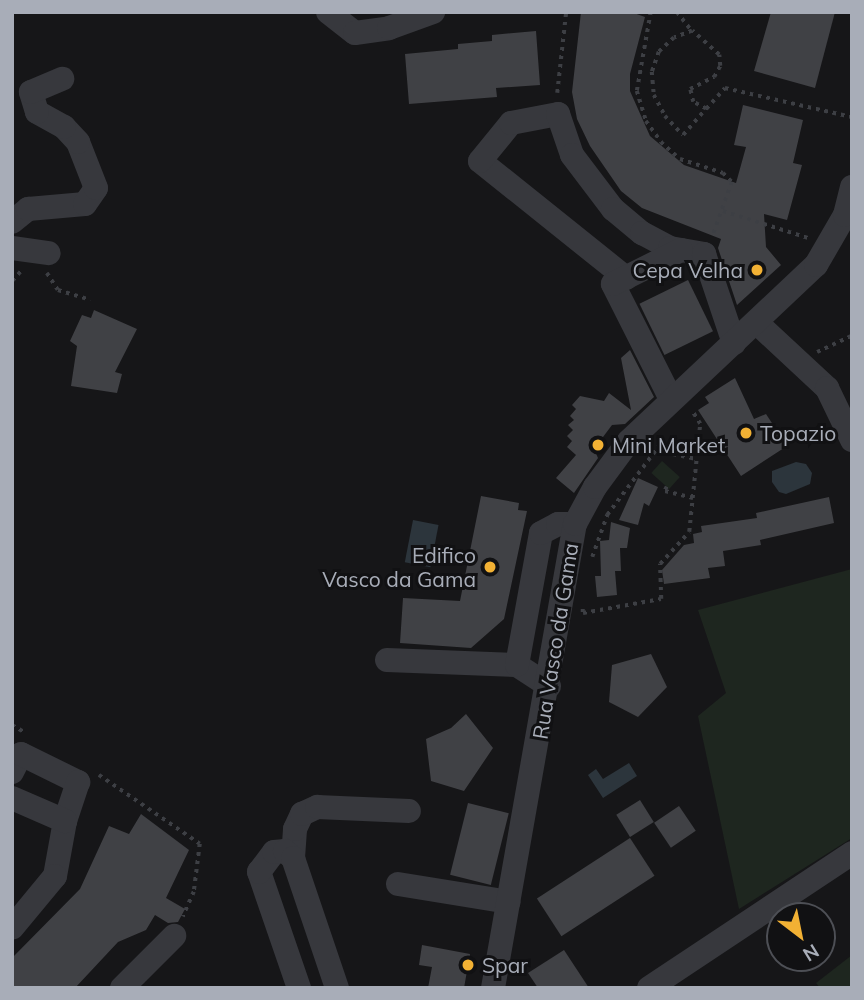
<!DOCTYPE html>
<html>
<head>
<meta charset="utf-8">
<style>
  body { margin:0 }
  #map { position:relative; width:864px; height:1000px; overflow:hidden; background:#161618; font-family:Mulish,sans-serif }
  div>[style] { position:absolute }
  .green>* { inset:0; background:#1e261f; transform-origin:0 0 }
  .water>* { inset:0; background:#2c353c; transform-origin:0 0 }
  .building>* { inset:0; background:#404145; transform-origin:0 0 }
  .path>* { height:3.5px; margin-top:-1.75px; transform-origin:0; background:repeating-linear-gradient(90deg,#3d3f44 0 3.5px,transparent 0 8.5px) }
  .minor>* { height:24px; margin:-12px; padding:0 12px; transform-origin:12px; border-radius:12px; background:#37383d }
  .dots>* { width:19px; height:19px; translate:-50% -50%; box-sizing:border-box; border:4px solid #111113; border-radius:50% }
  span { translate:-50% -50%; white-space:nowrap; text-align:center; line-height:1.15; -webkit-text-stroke:6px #111113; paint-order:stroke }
  .poi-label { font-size:21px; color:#a8adb8 }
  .right { translate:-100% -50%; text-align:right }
  .left { translate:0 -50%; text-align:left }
  .street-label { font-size:21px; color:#a8adb8 }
  .frame { position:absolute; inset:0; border:14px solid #a8adb8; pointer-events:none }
  .north { position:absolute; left:766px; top:902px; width:70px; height:70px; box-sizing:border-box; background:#111113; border:2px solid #4d4f55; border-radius:50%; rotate:148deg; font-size:19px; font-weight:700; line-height:28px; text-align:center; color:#a8adb8 }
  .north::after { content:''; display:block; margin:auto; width:24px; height:32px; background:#f2b134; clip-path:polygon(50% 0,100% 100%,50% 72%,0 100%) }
</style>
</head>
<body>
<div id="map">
  <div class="green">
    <div style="left:662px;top:461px;width:24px;height:16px;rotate:42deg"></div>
    <div style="clip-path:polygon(852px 569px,852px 838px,739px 909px,698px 716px,726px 693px,698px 610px)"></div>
    <div style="clip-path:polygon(852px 955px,852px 988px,820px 988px,816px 983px)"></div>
  </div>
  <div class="water">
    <div style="clip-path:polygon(796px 462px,806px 464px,812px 473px,810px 484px,786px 494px,779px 492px,772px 482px,772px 471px)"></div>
    <div style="left:413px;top:520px;width:26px;height:43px;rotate:11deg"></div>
    <div style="clip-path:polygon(629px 763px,637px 776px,603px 798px,588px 775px,596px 769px,603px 779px)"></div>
  </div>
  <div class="building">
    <div style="clip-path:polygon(581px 12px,631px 12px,645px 17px,630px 74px,630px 91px,650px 136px,684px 165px,736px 183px,746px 147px,734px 145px,743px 105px,803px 120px,793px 163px,802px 165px,787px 220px,764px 214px,766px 247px,781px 265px,737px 305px,718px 248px,721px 239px,642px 208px,621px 191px,590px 146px,577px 119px,572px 92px)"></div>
    <div style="clip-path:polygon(771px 12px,835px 12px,815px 88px,754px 71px)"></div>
    <div style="clip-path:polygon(536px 31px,540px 85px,496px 88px,497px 97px,409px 104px,405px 54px,458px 49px,458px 44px,492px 41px,492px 35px)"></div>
    <div style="left:688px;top:280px;width:57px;height:54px;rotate:64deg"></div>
    <div style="clip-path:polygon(94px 310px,137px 329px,115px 372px,122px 374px,117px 393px,71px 386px,77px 346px,70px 341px,82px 315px,91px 318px)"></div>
    <div style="clip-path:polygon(630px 350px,654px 397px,625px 424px,612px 425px,594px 449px,598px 458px,574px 493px,556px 478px,576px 455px,567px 447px,572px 441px,567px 436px,573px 430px,568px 425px,574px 420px,570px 416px,576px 409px,572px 405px,580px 396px,604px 401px,609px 393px,631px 410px,621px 358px)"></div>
    <div style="clip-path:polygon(735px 378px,754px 419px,766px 414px,787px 446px,741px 476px,698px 410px,709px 403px,705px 397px)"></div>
    <div style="clip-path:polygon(638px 478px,658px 487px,649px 506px,644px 503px,638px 525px,619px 520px)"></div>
    <div style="clip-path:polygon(481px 496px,519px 503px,518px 510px,527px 511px,504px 619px,471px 648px,400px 643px,403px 598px,460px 601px)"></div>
    <div style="clip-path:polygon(829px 497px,834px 523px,760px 540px,761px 545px,723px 551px,725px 566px,708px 568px,710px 578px,664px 584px,662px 570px,684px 545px,694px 543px,693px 534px,702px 532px,701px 526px,757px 518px,756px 513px)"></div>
    <div style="clip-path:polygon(611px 522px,630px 528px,627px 548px,620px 548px,621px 571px,615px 571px,617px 595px,597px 597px,595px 576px,601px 576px,600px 541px,609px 540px)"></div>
    <div style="clip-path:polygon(651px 654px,667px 687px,638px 717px,609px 702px,612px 665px)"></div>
    <div style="clip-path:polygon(466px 714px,493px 748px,464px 791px,431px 781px,426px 739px,451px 728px)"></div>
    <div style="left:640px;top:800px;width:26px;height:28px;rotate:58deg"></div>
    <div style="left:468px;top:803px;width:42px;height:74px;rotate:14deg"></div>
    <div style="left:679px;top:806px;width:30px;height:30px;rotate:56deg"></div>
    <div style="clip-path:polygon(141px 814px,189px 850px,166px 898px,185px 909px,178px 922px,168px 923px,155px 915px,146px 930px,118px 942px,75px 988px,12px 988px,12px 958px,80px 889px,109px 826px,129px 834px)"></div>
    <div style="left:630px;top:838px;width:45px;height:111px;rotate:57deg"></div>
    <div style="clip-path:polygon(422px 945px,470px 954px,464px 988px,428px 988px,432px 967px,419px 965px)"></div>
    <div style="clip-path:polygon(564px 950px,589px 988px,538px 988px,528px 973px)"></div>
  </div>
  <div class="path">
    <div style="left:651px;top:12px;width:80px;rotate:100deg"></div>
    <div style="left:637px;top:91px;width:31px;rotate:73deg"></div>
    <div style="left:646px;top:121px;width:26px;rotate:54deg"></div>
    <div style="left:661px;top:142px;width:25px;rotate:42deg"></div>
    <div style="left:680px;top:159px;width:45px;rotate:18deg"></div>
    <div style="left:723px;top:173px;width:13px;rotate:45deg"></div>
    <div style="left:732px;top:182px;width:56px;rotate:109.7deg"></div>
    <div style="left:677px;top:12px;width:24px;rotate:52deg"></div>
    <div style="left:557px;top:93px;width:81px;rotate:-83.7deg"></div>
    <div style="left:706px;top:109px;width:15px;rotate:-152deg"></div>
    <div style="left:693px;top:102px;width:13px;rotate:-103deg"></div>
    <div style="left:690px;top:89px;width:27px;rotate:-27deg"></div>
    <div style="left:714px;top:77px;width:13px;rotate:-61deg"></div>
    <div style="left:720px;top:66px;width:11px;rotate:-95deg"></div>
    <div style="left:719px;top:55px;width:36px;rotate:-138deg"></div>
    <div style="left:692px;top:31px;width:19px;rotate:159deg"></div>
    <div style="left:674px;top:38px;width:21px;rotate:137deg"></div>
    <div style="left:659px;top:52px;width:21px;rotate:109deg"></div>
    <div style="left:652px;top:72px;width:23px;rotate:85deg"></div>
    <div style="left:654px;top:95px;width:24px;rotate:62deg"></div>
    <div style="left:665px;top:116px;width:26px;rotate:47deg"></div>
    <div style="left:683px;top:135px;width:35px;rotate:-49deg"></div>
    <div style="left:706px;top:109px;width:28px;rotate:-48deg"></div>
    <div style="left:725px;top:88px;width:130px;rotate:12.9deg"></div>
    <div style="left:12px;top:115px;width:11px;rotate:90deg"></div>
    <div style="left:723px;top:211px;width:89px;rotate:17.6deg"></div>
    <div style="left:47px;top:273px;width:20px;rotate:57deg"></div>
    <div style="left:58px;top:290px;width:34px;rotate:17deg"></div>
    <div style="left:12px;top:281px;width:15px;rotate:-48deg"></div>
    <div style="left:817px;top:352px;width:38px;rotate:-25deg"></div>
    <div style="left:667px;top:487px;width:4px;rotate:117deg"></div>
    <div style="left:665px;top:491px;width:29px;rotate:14deg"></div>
    <div style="left:592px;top:557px;width:45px;rotate:-70.3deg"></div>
    <div style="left:607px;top:515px;width:90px;rotate:-53.1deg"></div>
    <div style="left:661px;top:443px;width:16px;rotate:43deg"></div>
    <div style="left:673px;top:454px;width:25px;rotate:12deg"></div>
    <div style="left:583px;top:609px;width:4px;rotate:90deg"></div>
    <div style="left:583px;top:613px;width:79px;rotate:-10.2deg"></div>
    <div style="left:661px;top:599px;width:35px;rotate:-92deg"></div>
    <div style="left:660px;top:564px;width:43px;rotate:-47.8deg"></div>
    <div style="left:689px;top:532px;width:109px;rotate:-84.2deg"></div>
    <div style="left:700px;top:424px;width:15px;rotate:-122deg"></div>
    <div style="left:12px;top:725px;width:16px;rotate:30deg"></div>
    <div style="left:99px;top:775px;width:122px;rotate:34.3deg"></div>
    <div style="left:200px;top:844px;width:48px;rotate:97.1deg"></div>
    <div style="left:194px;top:892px;width:27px;rotate:114deg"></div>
  </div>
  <div class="minor">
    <div style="left:328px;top:12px;width:34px;rotate:38deg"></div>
    <div style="left:355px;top:33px;width:34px;rotate:-8deg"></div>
    <div style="left:389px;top:28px;width:47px;rotate:-20deg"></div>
    <div style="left:12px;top:222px;width:21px;rotate:-39deg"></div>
    <div style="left:28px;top:209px;width:57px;rotate:-5deg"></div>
    <div style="left:85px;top:204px;width:19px;rotate:-55deg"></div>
    <div style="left:96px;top:188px;width:49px;rotate:-111.4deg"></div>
    <div style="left:78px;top:142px;width:21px;rotate:-133deg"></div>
    <div style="left:64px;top:127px;width:31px;rotate:-151deg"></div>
    <div style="left:37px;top:112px;width:21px;rotate:-107deg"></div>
    <div style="left:31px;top:92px;width:34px;rotate:-23deg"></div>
    <div style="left:12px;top:248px;width:37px;rotate:8deg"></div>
    <div style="left:626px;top:278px;width:187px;rotate:-141.3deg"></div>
    <div style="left:480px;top:161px;width:49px;rotate:-50.8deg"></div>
    <div style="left:511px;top:123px;width:48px;rotate:-10.8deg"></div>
    <div style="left:558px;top:114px;width:43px;rotate:71.1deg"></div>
    <div style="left:572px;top:155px;width:68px;rotate:52.8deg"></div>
    <div style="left:613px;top:209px;width:38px;rotate:40deg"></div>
    <div style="left:642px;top:233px;width:32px;rotate:28deg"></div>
    <div style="left:670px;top:248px;width:35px;rotate:10deg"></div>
    <div style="left:704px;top:254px;width:94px;rotate:71.4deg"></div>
    <div style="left:757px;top:323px;width:96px;rotate:42.9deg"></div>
    <div style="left:827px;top:388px;width:58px;rotate:64.3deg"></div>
    <div style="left:671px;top:399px;width:129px;rotate:-116.8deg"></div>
    <div style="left:613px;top:284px;width:76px;rotate:-26.6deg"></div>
    <div style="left:387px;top:660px;width:130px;rotate:2.2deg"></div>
    <div style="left:549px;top:686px;width:38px;rotate:-147deg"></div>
    <div style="left:517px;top:665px;width:134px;rotate:-79.7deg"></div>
    <div style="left:541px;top:533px;width:19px;rotate:-28deg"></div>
    <div style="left:558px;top:524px;width:17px"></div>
    <div style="left:12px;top:772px;width:20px;rotate:-63deg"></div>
    <div style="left:21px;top:754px;width:64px;rotate:26.2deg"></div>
    <div style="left:78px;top:782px;width:41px;rotate:108.4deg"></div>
    <div style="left:65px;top:821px;width:56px;rotate:100.3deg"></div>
    <div style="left:55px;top:876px;width:67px;rotate:129.6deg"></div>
    <div style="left:12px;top:798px;width:58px;rotate:23.5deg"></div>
    <div style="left:293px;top:858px;width:29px;rotate:-86deg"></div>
    <div style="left:295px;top:829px;width:17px;rotate:-65deg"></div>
    <div style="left:302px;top:814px;width:17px;rotate:-25deg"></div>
    <div style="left:317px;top:807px;width:92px;rotate:2.5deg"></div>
    <div style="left:398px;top:884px;width:112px;rotate:9.2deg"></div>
    <div style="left:122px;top:988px;width:74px;rotate:-45deg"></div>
    <div style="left:299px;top:988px;width:123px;rotate:-109deg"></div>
    <div style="left:259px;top:872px;width:25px;rotate:-53deg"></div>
    <div style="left:274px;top:852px;width:11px;rotate:-5deg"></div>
    <div style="left:285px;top:851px;width:11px;rotate:41deg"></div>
    <div style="left:293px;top:858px;width:137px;rotate:71.3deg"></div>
    <div style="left:493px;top:988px;width:471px;rotate:-80deg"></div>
    <div style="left:575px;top:524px;width:42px;rotate:-61.6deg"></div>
    <div style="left:595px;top:487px;width:57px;rotate:-53.5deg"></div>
    <div style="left:629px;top:441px;width:257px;rotate:-43.3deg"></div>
    <div style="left:816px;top:265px;width:58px;rotate:-59.9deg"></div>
    <div style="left:845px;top:215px;width:29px;rotate:-76deg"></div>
    <div style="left:649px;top:988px;width:244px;rotate:-33.6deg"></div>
  </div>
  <div class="dots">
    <div style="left:757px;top:270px;background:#f2b134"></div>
    <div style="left:746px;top:433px;background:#f2b134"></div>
    <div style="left:598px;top:445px;background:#f2b134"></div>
    <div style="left:490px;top:567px;background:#f2b134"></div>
    <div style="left:468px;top:965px;background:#f2b134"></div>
  </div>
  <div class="poi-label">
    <span class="right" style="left:743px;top:270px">Cepa Velha</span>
    <span class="left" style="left:760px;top:433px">Topazio</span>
    <span class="left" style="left:612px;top:445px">Mini Market</span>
    <span class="right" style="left:476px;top:567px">Edifico<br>Vasco da Gama</span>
    <span class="left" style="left:482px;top:965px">Spar</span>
  </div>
  <div class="street-label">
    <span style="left:555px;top:641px;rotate:-81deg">Rua Vasco da Gama</span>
  </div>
  <div class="frame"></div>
  <div class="north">N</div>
</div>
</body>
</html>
